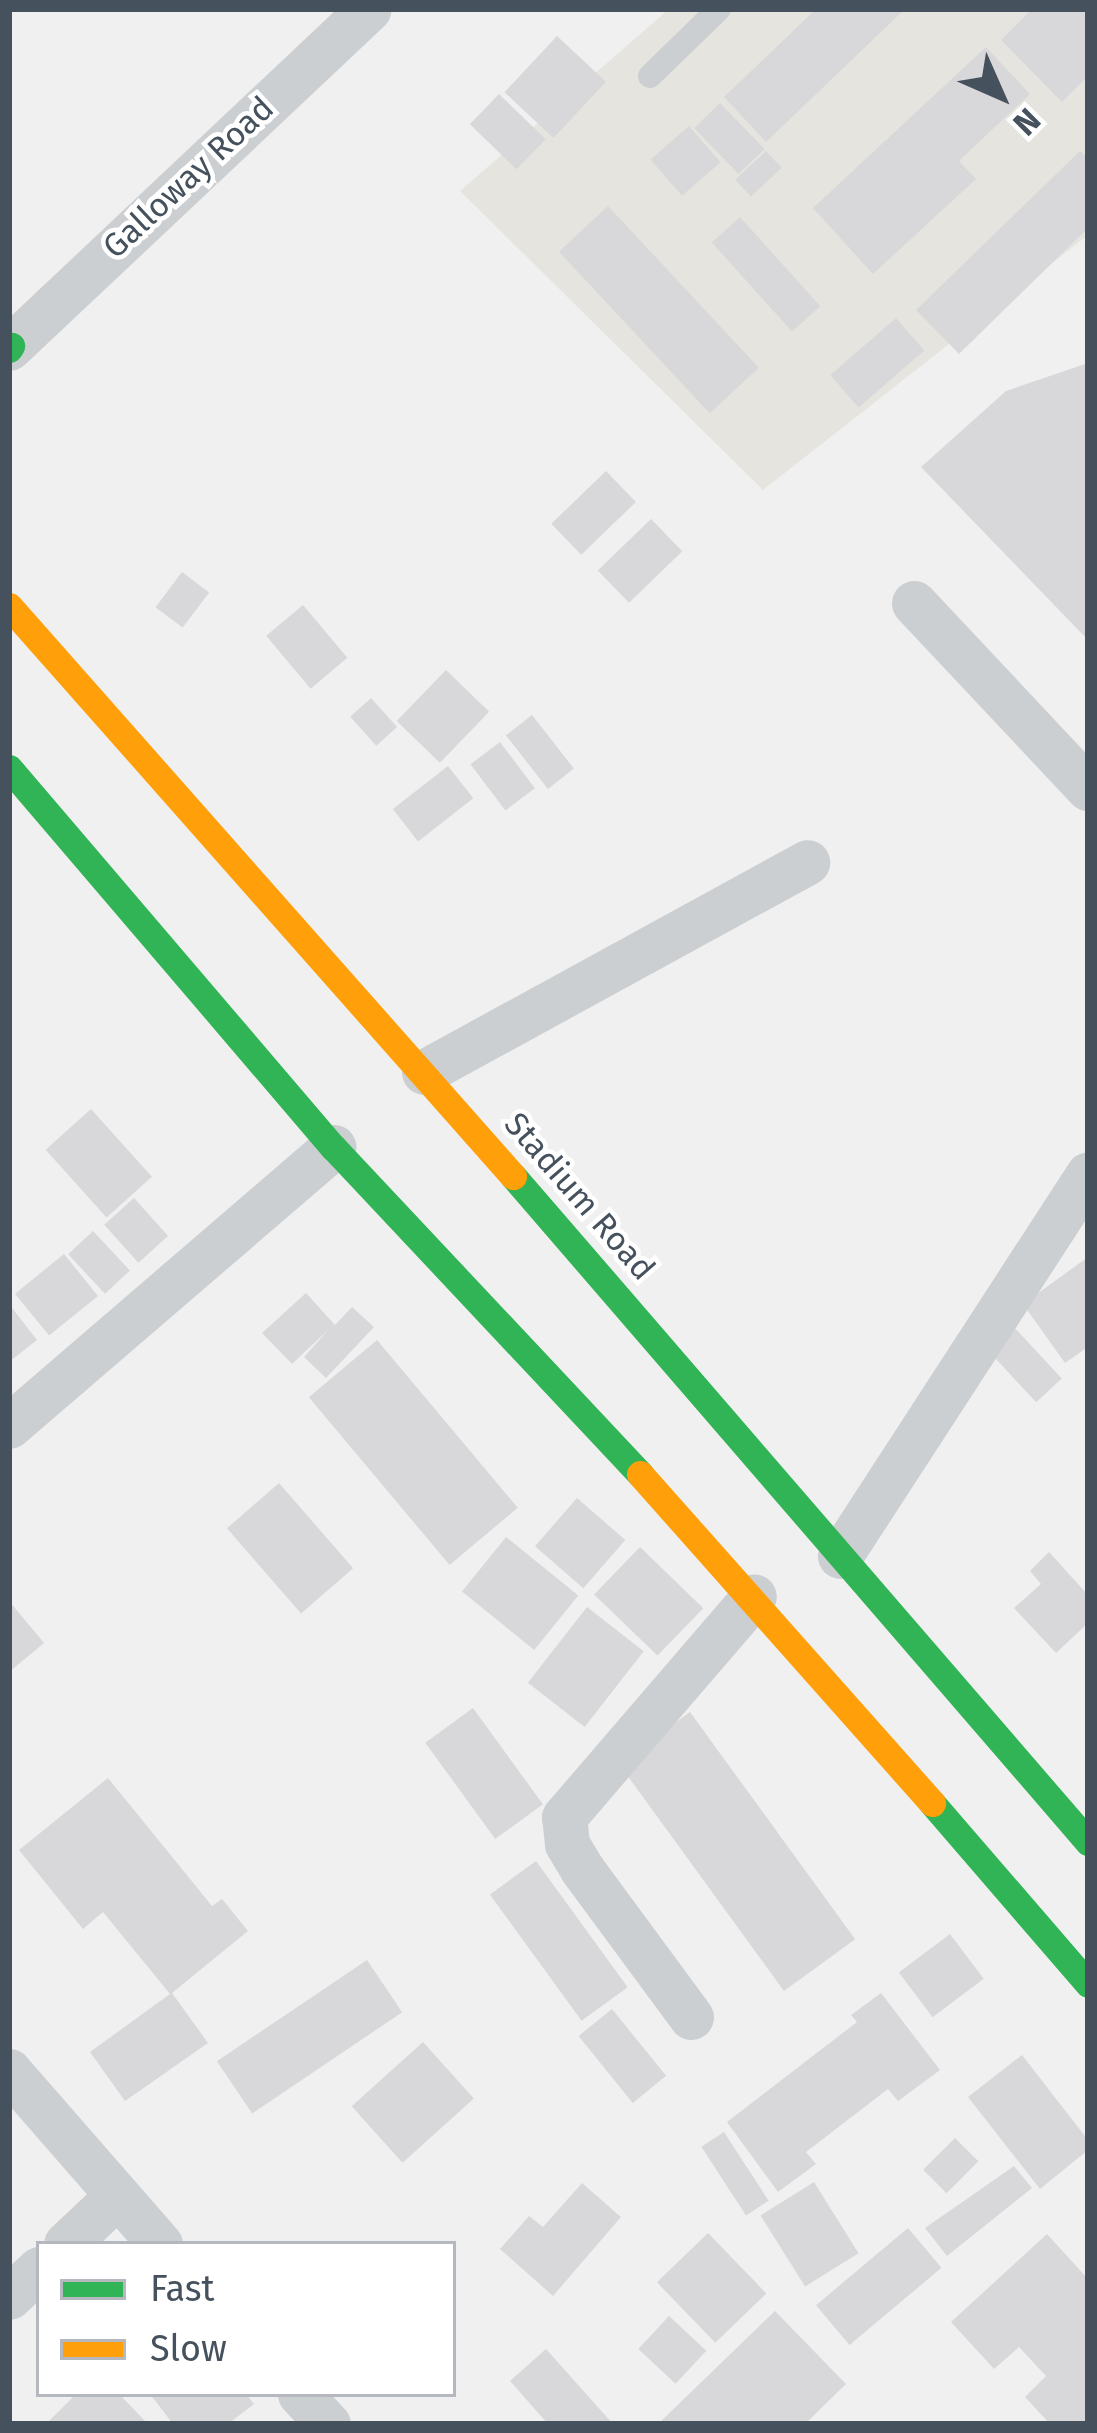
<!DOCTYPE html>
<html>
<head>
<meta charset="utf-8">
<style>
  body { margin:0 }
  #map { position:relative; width:1097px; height:2433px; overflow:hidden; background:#f1f0f0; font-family:"Fira Sans",sans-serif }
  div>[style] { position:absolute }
  .commercial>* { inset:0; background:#e6e4de }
  .building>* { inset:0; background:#d8d8da; transform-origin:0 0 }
  .lane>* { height:24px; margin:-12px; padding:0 12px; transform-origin:12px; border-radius:12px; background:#cccfd1 }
  .street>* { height:45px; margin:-22.5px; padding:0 22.5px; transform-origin:22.5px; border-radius:22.5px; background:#cccfd1 }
  .fast>* { height:27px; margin:-13.5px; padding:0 13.5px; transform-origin:13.5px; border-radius:13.5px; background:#30b455 }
  .slow>* { height:27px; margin:-13.5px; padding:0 13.5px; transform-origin:13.5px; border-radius:13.5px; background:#ff9f0a }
  span { translate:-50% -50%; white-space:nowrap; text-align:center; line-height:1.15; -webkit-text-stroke:9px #fff; paint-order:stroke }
  .street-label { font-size:33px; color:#46515e }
  .frame { position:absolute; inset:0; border:12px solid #46515e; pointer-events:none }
  .legend { position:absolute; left:36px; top:2241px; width:420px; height:156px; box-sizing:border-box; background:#fff; border:3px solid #b5b9bf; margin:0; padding:15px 21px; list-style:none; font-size:36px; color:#46515e }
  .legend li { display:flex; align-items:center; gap:24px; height:60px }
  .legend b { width:60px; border:3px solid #b5b9bf }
  .north { position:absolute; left:941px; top:36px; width:120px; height:120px; -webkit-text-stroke:9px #fff; paint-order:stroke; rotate:135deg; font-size:33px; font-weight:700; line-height:48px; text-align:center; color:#46515e }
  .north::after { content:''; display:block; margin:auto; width:42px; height:54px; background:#46515e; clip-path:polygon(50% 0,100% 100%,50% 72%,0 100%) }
</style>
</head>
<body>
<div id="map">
  <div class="commercial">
    <div style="clip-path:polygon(669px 9px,1088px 9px,1088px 235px,763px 490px,460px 191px)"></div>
  </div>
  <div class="building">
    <div style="clip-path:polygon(816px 9px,905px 9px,766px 142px,724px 97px)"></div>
    <div style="clip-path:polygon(1032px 9px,1088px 9px,1088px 76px,1062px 102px,1001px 40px)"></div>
    <div style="left:557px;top:36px;width:67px;height:77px;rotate:43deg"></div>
    <div style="clip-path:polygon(986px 47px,1030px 94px,959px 161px,976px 179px,873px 274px,813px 208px)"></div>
    <div style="left:499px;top:94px;width:65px;height:42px;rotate:44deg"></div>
    <div style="left:720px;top:103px;width:64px;height:36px;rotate:46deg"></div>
    <div style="left:689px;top:126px;width:48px;height:51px;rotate:49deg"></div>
    <div style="left:766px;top:151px;width:23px;height:42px;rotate:47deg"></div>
    <div style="clip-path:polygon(1080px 151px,1088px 158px,1088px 228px,959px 354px,916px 310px)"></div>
    <div style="left:608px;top:206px;width:221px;height:67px;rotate:47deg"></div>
    <div style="left:740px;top:217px;width:120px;height:38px;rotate:48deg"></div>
    <div style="left:896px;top:318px;width:43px;height:87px;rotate:49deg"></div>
    <div style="clip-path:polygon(1088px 363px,1088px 640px,921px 467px,1006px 391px)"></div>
    <div style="left:606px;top:471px;width:43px;height:76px;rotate:46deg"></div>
    <div style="left:651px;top:519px;width:45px;height:74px;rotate:46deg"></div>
    <div style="left:182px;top:572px;width:34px;height:44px;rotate:37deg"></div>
    <div style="left:303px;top:605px;width:69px;height:48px;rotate:50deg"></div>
    <div style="left:446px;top:670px;width:60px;height:71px;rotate:44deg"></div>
    <div style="left:371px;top:698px;width:39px;height:28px;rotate:48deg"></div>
    <div style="left:532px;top:715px;width:68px;height:33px;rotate:52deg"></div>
    <div style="left:500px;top:742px;width:58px;height:37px;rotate:53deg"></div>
    <div style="left:448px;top:766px;width:41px;height:70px;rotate:52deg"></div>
    <div style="left:91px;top:1109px;width:91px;height:61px;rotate:48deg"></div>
    <div style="left:134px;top:1198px;width:51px;height:40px;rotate:48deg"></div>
    <div style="left:93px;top:1231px;width:54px;height:34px;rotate:47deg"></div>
    <div style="left:64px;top:1254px;width:54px;height:63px;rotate:51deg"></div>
    <div style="clip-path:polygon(1088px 1257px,1088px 1347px,1065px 1363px,1023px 1304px)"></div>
    <div style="clip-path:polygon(306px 1293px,335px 1325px,352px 1307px,374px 1327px,326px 1378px,304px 1357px,329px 1329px,292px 1364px,262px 1333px)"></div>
    <div style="clip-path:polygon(9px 1304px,37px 1340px,9px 1362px)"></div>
    <div style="left:1012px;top:1325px;width:73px;height:35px;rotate:47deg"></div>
    <div style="left:377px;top:1340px;width:219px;height:89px;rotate:50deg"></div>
    <div style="left:279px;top:1483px;width:113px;height:69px;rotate:49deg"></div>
    <div style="left:577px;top:1498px;width:64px;height:64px;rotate:41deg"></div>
    <div style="left:506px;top:1537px;width:93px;height:70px;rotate:39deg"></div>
    <div style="left:640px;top:1547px;width:88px;height:66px;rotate:44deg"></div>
    <div style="clip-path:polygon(1049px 1552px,1088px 1595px,1088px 1623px,1056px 1653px,1014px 1608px,1041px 1584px,1030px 1571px)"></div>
    <div style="clip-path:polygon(9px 1601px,44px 1643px,9px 1672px)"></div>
    <div style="left:587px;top:1607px;width:72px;height:96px;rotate:38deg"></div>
    <div style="left:473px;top:1708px;width:119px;height:59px;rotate:54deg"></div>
    <div style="left:690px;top:1712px;width:281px;height:88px;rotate:54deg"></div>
    <div style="clip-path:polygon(108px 1778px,212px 1906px,222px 1899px,248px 1931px,172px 1993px,208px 2043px,125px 2101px,90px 2052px,170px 1994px,103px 1912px,83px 1929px,19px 1850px)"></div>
    <div style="left:536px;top:1861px;width:156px;height:57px;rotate:54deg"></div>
    <div style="left:950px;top:1934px;width:56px;height:64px;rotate:53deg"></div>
    <div style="left:367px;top:1960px;width:63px;height:181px;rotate:56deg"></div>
    <div style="clip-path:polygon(881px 1993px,940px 2070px,898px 2101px,888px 2089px,806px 2152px,816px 2164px,778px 2192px,727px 2122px,857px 2022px,851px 2015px)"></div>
    <div style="left:612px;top:2009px;width:86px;height:43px;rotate:51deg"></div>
    <div style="left:423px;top:2042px;width:76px;height:96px;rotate:48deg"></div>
    <div style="clip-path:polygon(1022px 2055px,1088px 2140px,1088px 2150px,1040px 2189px,968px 2097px)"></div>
    <div style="left:724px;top:2132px;width:82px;height:27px;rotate:57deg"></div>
    <div style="left:955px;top:2138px;width:33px;height:45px;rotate:45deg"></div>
    <div style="clip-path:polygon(1014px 2166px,1032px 2188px,947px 2256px,925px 2228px)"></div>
    <div style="left:814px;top:2182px;width:84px;height:63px;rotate:58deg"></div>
    <div style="clip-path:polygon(582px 2183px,621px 2217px,553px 2296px,500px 2249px,529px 2216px,543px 2227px)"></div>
    <div style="left:908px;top:2228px;width:52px;height:120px;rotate:50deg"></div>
    <div style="left:708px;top:2233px;width:84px;height:71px;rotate:46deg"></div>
    <div style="clip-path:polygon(1047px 2234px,1088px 2279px,1088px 2424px,1050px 2424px,1025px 2397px,1046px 2376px,1019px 2347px,994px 2369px,951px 2322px)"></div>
    <div style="clip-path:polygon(775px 2311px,846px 2384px,805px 2424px,658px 2424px)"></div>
    <div style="left:669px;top:2316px;width:51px;height:45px;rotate:43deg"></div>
    <div style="clip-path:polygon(546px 2349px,613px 2424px,548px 2424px,510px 2381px)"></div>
    <div style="clip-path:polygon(76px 2394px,119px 2394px,148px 2424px,46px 2424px)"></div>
    <div style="clip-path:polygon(150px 2394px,246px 2394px,254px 2404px,228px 2424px,173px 2424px)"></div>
  </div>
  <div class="lane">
    <div style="left:650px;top:76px;width:96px;rotate:-44.2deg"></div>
  </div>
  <div class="street">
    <div style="left:9px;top:348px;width:494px;rotate:-43.3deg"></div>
    <div style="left:914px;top:603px;width:254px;rotate:46.8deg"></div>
    <div style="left:424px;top:1072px;width:437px;rotate:-28.7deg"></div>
    <div style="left:9px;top:1426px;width:428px;rotate:-40.7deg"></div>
    <div style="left:840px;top:1556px;width:455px;rotate:-57deg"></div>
    <div style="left:691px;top:2017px;width:184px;rotate:-126.4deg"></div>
    <div style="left:582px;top:1869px;width:29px;rotate:-121deg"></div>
    <div style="left:567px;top:1844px;width:27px;rotate:-96deg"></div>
    <div style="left:564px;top:1817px;width:291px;rotate:-49.3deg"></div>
    <div style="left:9px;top:2071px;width:230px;rotate:48.9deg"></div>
    <div style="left:66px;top:2244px;width:69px;rotate:-43.2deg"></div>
    <div style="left:9px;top:2297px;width:41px;rotate:-43deg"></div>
    <div style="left:300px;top:2394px;width:41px;rotate:47deg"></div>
  </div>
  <div class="fast">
    <div style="left:9px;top:349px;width:4px;rotate:-56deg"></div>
    <div style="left:9px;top:768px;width:499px;rotate:49.5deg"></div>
    <div style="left:333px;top:1147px;width:449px;rotate:46.8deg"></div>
    <div style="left:513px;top:1176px;width:880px;rotate:49.19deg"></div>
    <div style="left:932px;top:1803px;width:239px;rotate:49.2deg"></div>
  </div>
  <div class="slow">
    <div style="left:9px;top:606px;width:761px;rotate:48.52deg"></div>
    <div style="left:640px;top:1474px;width:440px;rotate:48.4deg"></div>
  </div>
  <div class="street-label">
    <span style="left:189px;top:178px;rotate:-43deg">Galloway Road</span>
    <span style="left:579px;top:1197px;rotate:49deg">Stadium Road</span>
  </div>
  <div class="frame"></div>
  <ul class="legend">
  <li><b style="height:15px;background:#30b455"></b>Fast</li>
  <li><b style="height:15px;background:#ff9f0a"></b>Slow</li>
  </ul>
  <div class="north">N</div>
</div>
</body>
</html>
